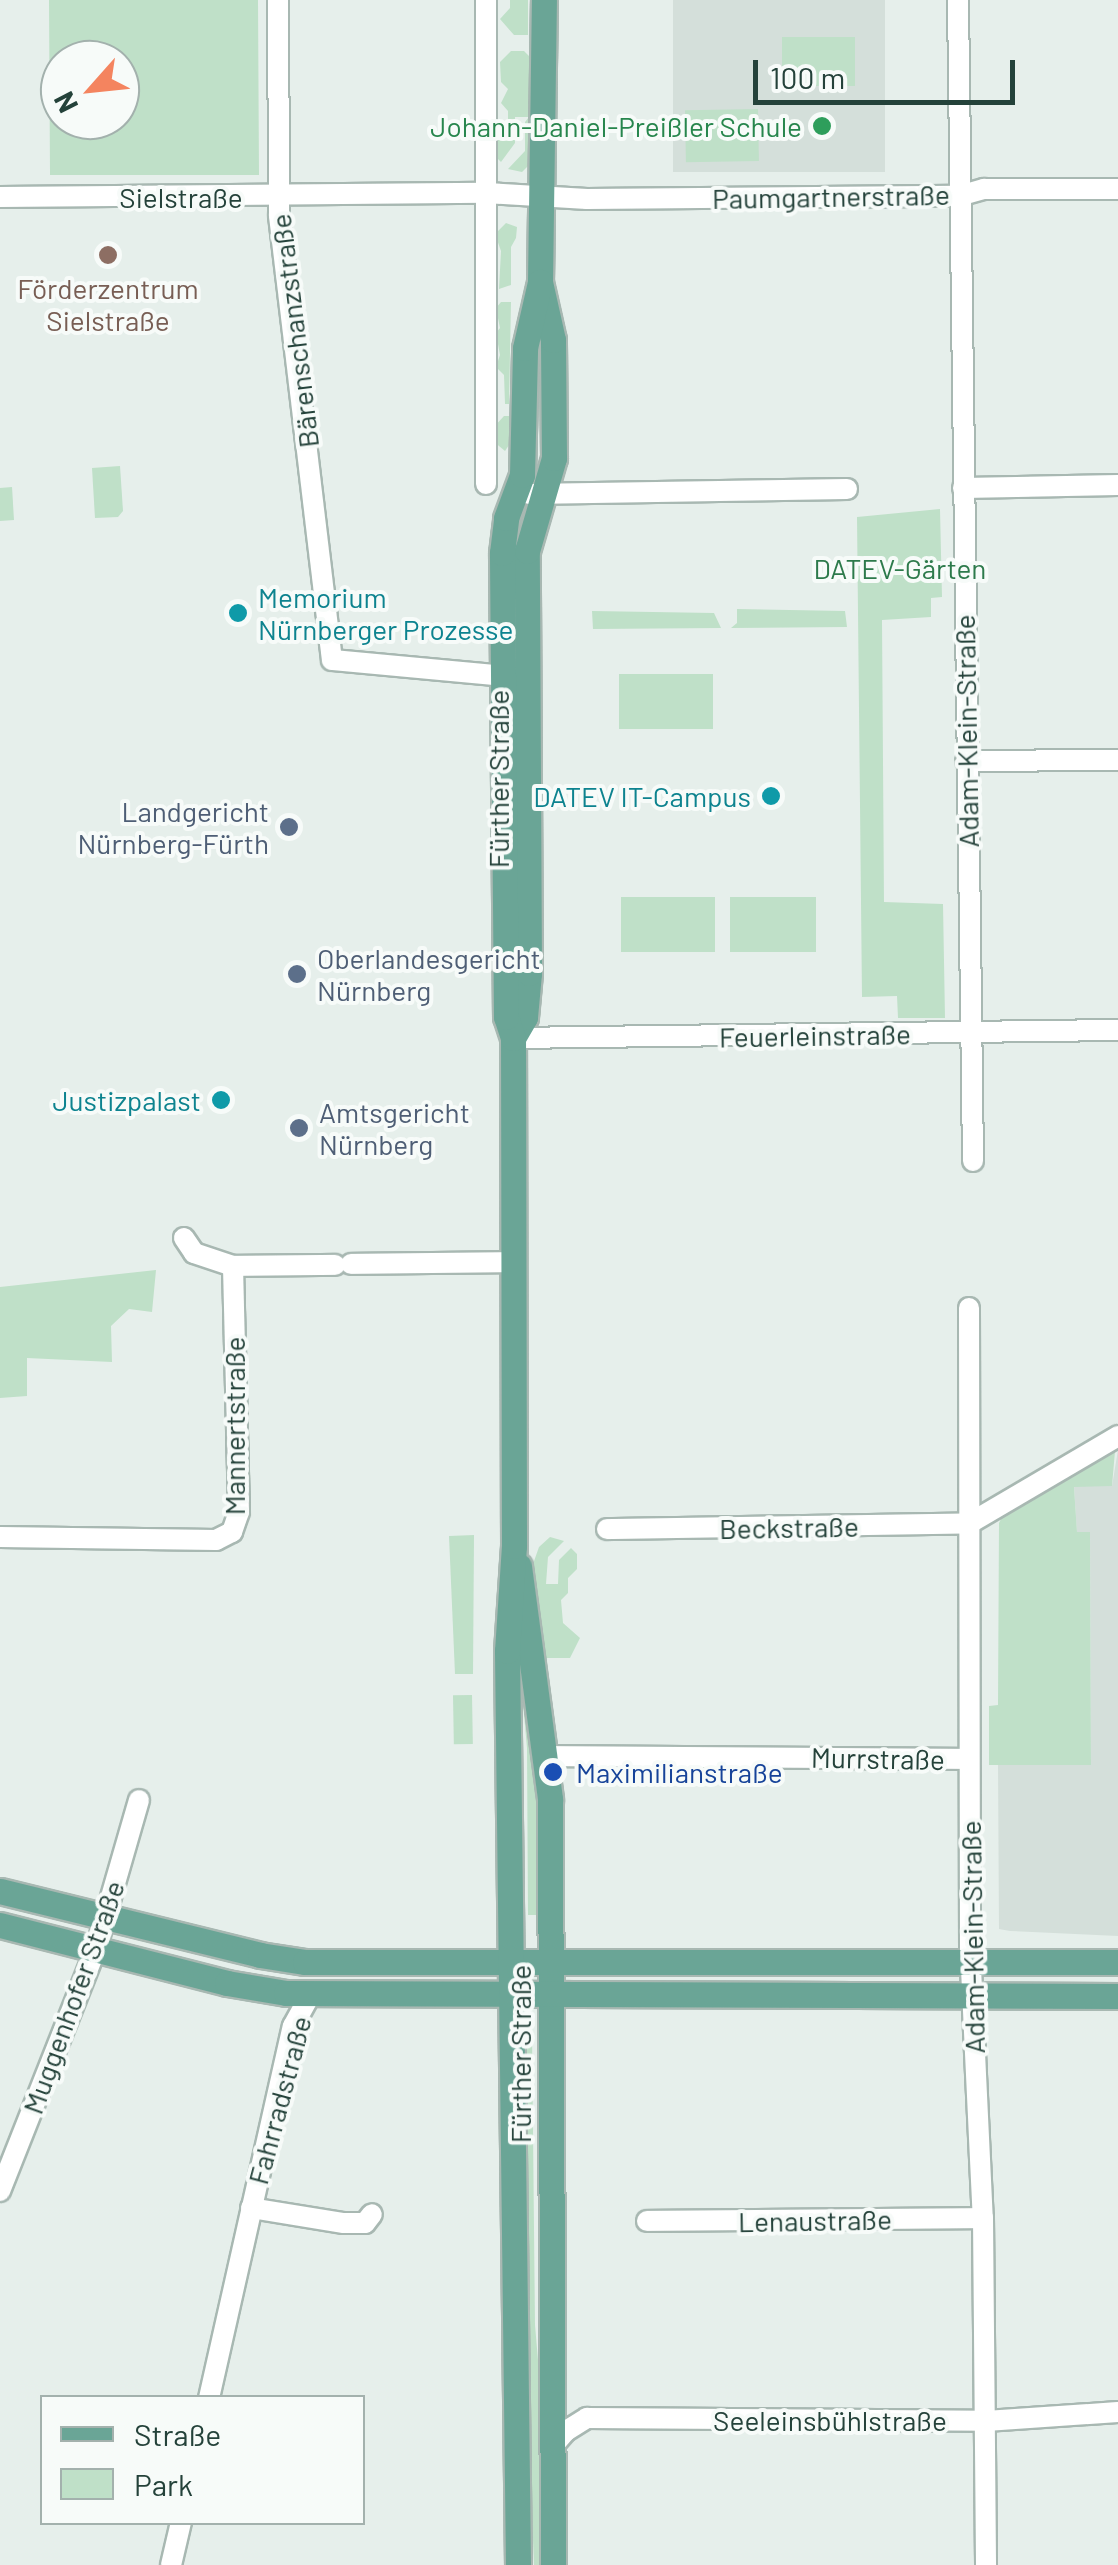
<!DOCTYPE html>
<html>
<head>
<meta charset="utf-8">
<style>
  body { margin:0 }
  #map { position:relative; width:1118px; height:2565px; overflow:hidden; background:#e6efeb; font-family:Barlow,sans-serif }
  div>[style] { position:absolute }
  .built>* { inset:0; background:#d4dfda; transform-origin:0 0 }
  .green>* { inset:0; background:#bfe0c8; transform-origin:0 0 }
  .roads { filter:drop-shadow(2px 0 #a8b8b2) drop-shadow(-2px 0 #a8b8b2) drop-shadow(0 2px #a8b8b2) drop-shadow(0 -2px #a8b8b2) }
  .minor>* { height:20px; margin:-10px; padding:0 10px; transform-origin:10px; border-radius:10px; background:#fff }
  .major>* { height:25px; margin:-12.5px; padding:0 12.5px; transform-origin:12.5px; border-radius:12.5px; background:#6aa596 }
  .dots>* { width:28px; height:28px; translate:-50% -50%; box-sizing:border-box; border:5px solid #f7fbf9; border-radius:50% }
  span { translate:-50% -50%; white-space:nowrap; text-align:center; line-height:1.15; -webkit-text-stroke:8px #f7fbf9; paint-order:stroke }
  .leisure-label { font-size:28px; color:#27864d }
  .right { translate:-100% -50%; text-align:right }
  .street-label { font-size:28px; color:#24423a }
  .education-label { font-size:28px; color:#785e54 }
  .park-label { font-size:28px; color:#2d7a4b }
  .culture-label { font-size:28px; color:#0d838f }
  .left { translate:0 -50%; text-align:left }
  .service-label { font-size:28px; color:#4e5e75 }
  .transit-label { font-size:28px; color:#164399 }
  .legend { position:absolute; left:40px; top:2395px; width:325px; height:130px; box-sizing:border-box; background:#f7fbf9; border:2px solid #a3b1ad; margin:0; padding:12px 18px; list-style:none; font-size:30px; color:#24423a }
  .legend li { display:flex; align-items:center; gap:20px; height:50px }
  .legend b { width:50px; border:2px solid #a3b1ad }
  .north { position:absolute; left:40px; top:40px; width:100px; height:100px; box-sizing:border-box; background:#f7fbf9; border:2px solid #a3b1ad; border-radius:50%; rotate:243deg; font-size:28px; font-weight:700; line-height:40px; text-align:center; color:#24423a }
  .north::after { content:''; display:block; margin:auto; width:35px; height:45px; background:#f4845f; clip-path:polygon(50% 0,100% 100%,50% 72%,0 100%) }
  .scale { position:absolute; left:753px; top:60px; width:262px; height:45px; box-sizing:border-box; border:5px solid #24423a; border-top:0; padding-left:12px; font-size:30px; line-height:35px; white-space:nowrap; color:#24423a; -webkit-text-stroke:8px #f7fbf9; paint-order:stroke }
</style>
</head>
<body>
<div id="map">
  <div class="built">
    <div style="left:673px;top:0;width:212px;height:172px"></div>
    <div style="clip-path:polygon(1118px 1450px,1118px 1936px,1010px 1931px,999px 1929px,998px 1764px,1091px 1764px,1090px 1533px,1077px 1533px,1074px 1486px,1112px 1486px)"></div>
  </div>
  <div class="green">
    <div style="clip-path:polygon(evenodd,49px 0,258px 0,259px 175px,50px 175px,49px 0,60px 60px,120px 60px,120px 120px,60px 120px,60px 60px)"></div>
    <div style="clip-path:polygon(510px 0,528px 0,528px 35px,514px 35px,500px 19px,510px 8px)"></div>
    <div style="left:855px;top:37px;width:49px;height:73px;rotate:90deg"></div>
    <div style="clip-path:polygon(511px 51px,524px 51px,530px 57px,531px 163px,522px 172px,508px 169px,525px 151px,525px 122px,529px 117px,515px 117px,515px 143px,501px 162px,497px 158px,497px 140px,508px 128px,508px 111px,501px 103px,508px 89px,501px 82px,500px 62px)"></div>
    <div style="left:758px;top:109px;width:52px;height:73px;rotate:89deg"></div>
    <div style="clip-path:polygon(506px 223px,517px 227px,516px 238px,511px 247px,511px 285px,499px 289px,501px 251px,495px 234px)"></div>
    <div style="clip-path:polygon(501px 302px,511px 302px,509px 404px,505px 404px,504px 375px,496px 367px,500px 355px,496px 333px,500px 328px,496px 308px)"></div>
    <div style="clip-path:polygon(504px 416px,512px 416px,513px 439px,505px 451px,493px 441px,493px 428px)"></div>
    <div style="clip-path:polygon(120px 466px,123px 511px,118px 517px,95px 518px,92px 468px)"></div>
    <div style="clip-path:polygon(12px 487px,14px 520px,0 521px,0 488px)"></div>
    <div style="clip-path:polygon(940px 509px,942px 597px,931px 598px,931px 617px,882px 620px,884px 902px,943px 904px,945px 1018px,898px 1018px,897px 996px,862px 997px,857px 517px)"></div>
    <div style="clip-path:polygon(737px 609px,845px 611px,847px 627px,731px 628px,737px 623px)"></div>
    <div style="clip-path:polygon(592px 611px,714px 613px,721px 628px,593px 629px)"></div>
    <div style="left:619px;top:674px;width:94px;height:55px"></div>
    <div style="left:715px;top:897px;width:55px;height:94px;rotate:90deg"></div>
    <div style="left:730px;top:897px;width:86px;height:55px"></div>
    <div style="clip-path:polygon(156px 1270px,152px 1312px,129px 1309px,111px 1326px,112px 1362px,27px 1358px,27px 1396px,0 1398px,0 1287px)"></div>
    <div style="clip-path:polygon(1115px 1451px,1112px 1486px,1074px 1487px,1077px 1532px,1090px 1532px,1091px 1765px,989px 1765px,989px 1706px,998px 1705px,999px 1523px,1003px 1515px)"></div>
    <div style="clip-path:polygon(474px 1535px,473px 1674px,455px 1674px,449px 1536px)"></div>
    <div style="clip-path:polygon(550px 1537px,564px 1541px,548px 1557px,546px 1584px,558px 1584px,559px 1560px,571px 1548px,577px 1554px,577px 1569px,568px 1578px,568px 1593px,561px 1600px,563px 1623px,580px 1638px,570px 1658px,545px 1658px,533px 1564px,539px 1547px)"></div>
    <div style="clip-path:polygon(519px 1658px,538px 1742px,543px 1915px,528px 1915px,527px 1748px)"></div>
    <div style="left:472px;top:1695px;width:49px;height:19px;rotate:89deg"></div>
    <div style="clip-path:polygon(522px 2033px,532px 2033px,535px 2325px,545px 2442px,545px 2565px,534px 2565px,524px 2320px)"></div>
  </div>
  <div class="roads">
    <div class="minor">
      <div style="left:278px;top:0;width:216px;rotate:89.7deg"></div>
      <div style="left:279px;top:216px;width:447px;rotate:83.2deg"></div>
      <div style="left:332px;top:660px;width:172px;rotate:5.3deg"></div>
      <div style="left:486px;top:0;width:484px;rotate:90deg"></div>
      <div style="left:958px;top:0;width:1161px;rotate:89.26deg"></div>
      <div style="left:0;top:197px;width:486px;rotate:-0.5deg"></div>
      <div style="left:486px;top:193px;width:101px;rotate:3.4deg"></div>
      <div style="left:587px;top:199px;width:372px;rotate:-0.5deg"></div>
      <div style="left:959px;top:196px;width:26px;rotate:-16deg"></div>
      <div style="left:984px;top:189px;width:134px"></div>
      <div style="left:963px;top:488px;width:155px;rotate:-1.1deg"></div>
      <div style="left:529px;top:494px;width:318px;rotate:-0.9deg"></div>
      <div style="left:966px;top:761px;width:152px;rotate:-0.4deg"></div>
      <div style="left:513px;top:1038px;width:605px;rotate:-0.76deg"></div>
      <div style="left:184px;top:1238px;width:18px;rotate:56deg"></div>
      <div style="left:194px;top:1253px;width:41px;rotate:18.4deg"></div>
      <div style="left:351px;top:1264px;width:162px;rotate:-0.7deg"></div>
      <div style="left:969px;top:1308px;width:639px;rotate:89.91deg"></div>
      <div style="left:970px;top:1947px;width:271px;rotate:87.3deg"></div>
      <div style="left:983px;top:2218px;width:347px;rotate:89.5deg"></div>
      <div style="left:607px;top:1529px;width:363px;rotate:-0.9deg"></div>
      <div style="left:970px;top:1523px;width:172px;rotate:-30.4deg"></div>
      <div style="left:0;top:1537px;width:216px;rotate:0.8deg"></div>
      <div style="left:216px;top:1540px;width:18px;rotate:-27deg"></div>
      <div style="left:232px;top:1532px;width:21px;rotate:-71deg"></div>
      <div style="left:239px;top:1512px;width:246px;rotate:-91.4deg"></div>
      <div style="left:233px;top:1266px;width:102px;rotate:-0.6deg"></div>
      <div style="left:547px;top:1756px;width:422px;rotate:0.4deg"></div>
      <div style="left:0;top:2191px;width:260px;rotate:-68.4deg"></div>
      <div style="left:96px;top:1949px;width:155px;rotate:-73.9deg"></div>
      <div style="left:251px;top:2208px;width:94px;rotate:9.2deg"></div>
      <div style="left:344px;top:2223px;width:21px"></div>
      <div style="left:365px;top:2223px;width:11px;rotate:-52deg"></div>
      <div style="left:647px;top:2221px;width:336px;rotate:-0.5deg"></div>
      <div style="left:209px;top:2398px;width:381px;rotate:-77.3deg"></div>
      <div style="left:293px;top:2026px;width:37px;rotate:-61deg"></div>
      <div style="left:552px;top:2447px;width:21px;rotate:-49deg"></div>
      <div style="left:566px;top:2431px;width:25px;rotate:-32deg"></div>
      <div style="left:587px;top:2418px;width:399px;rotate:0.4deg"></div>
      <div style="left:986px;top:2421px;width:132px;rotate:-3.9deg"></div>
      <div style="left:171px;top:2565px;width:44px;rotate:-76.9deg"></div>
    </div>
    <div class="major">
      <div style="left:513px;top:1038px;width:24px;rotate:-60deg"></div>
      <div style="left:525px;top:1017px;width:44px;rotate:-84.8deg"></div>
      <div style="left:529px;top:973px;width:422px;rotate:-90.3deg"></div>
      <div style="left:527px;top:551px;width:97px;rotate:-73.8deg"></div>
      <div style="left:554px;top:458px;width:118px;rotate:-90.5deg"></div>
      <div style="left:553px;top:340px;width:59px;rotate:-102.6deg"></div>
      <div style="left:540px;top:282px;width:282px;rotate:-89.2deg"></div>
      <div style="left:519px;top:1566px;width:235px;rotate:82.4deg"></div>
      <div style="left:550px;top:1799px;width:766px;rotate:89.78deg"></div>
      <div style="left:0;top:1891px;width:268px;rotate:13.8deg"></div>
      <div style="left:260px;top:1955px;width:46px;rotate:8.8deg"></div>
      <div style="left:305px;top:1962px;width:813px"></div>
      <div style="left:0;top:1925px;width:234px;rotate:14.3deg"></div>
      <div style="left:227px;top:1983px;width:60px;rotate:9.6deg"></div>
      <div style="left:286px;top:1993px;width:832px;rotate:0.21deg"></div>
      <div style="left:518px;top:2565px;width:914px;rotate:-90.69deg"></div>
      <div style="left:507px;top:1651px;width:105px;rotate:-86.2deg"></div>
      <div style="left:514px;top:1546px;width:508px;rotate:-90.11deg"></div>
      <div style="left:513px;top:1038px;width:22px;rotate:-108deg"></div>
      <div style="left:506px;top:1017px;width:464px;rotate:-90.5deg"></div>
      <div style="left:502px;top:553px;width:35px;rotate:-83deg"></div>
      <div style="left:506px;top:518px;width:46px;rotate:-69.6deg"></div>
      <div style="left:522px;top:475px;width:127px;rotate:-88.6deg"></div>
      <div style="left:525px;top:348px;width:68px;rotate:-77.2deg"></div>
    </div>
  </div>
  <div class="dots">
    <div style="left:822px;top:126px;background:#2e9e5b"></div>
    <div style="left:108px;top:255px;background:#8d6e63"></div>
    <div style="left:238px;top:613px;background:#0f9aa8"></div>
    <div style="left:771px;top:796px;background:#0f9aa8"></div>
    <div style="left:289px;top:827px;background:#5c6f8a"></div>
    <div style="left:297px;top:974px;background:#5c6f8a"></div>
    <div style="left:221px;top:1100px;background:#0f9aa8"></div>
    <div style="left:299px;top:1128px;background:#5c6f8a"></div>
    <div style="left:553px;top:1772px;background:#1a4fb4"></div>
  </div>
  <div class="leisure-label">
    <span class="right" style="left:802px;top:126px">Johann-Daniel-Preißler Schule</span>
  </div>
  <div class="street-label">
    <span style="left:831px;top:196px;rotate:-1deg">Paumgartnerstraße</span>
    <span style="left:181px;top:197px">Sielstraße</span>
    <span style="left:294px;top:331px;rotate:-97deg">Bärenschanzstraße</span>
    <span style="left:966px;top:731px;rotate:-91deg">Adam-Klein-Straße</span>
    <span style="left:498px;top:779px;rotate:-90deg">Fürther Straße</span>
    <span style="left:815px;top:1035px;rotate:-1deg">Feuerleinstraße</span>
    <span style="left:234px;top:1426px;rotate:-90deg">Mannertstraße</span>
    <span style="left:789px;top:1527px;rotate:-1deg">Beckstraße</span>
    <span style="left:878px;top:1758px;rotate:1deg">Murrstraße</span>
    <span style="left:972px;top:1937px;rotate:-91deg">Adam-Klein-Straße</span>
    <span style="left:73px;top:1997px;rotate:-70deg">Muggenhofer Straße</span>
    <span style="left:520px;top:2054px;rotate:-90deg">Fürther Straße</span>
    <span style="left:279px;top:2100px;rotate:-75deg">Fahrradstraße</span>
    <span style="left:815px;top:2220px;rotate:-1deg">Lenaustraße</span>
    <span style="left:830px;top:2420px">Seeleinsbühlstraße</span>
  </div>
  <div class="education-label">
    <span style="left:108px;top:304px">Förderzentrum<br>Sielstraße</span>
  </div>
  <div class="park-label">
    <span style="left:900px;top:568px">DATEV-Gärten</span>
  </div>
  <div class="culture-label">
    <span class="left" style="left:258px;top:613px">Memorium<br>Nürnberger Prozesse</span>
    <span class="right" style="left:751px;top:796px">DATEV IT-Campus</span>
    <span class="right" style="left:201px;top:1100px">Justizpalast</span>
  </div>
  <div class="service-label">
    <span class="right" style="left:269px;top:827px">Landgericht<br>Nürnberg-Fürth</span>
    <span class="left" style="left:317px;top:974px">Oberlandesgericht<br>Nürnberg</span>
    <span class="left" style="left:319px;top:1128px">Amtsgericht<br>Nürnberg</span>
  </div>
  <div class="transit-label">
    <span class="left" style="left:576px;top:1772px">Maximilianstraße</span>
  </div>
  <ul class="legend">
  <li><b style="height:12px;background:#6aa596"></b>Straße</li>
  <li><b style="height:28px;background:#bfe0c8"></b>Park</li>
  </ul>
  <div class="north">N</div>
  <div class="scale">100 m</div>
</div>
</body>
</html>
